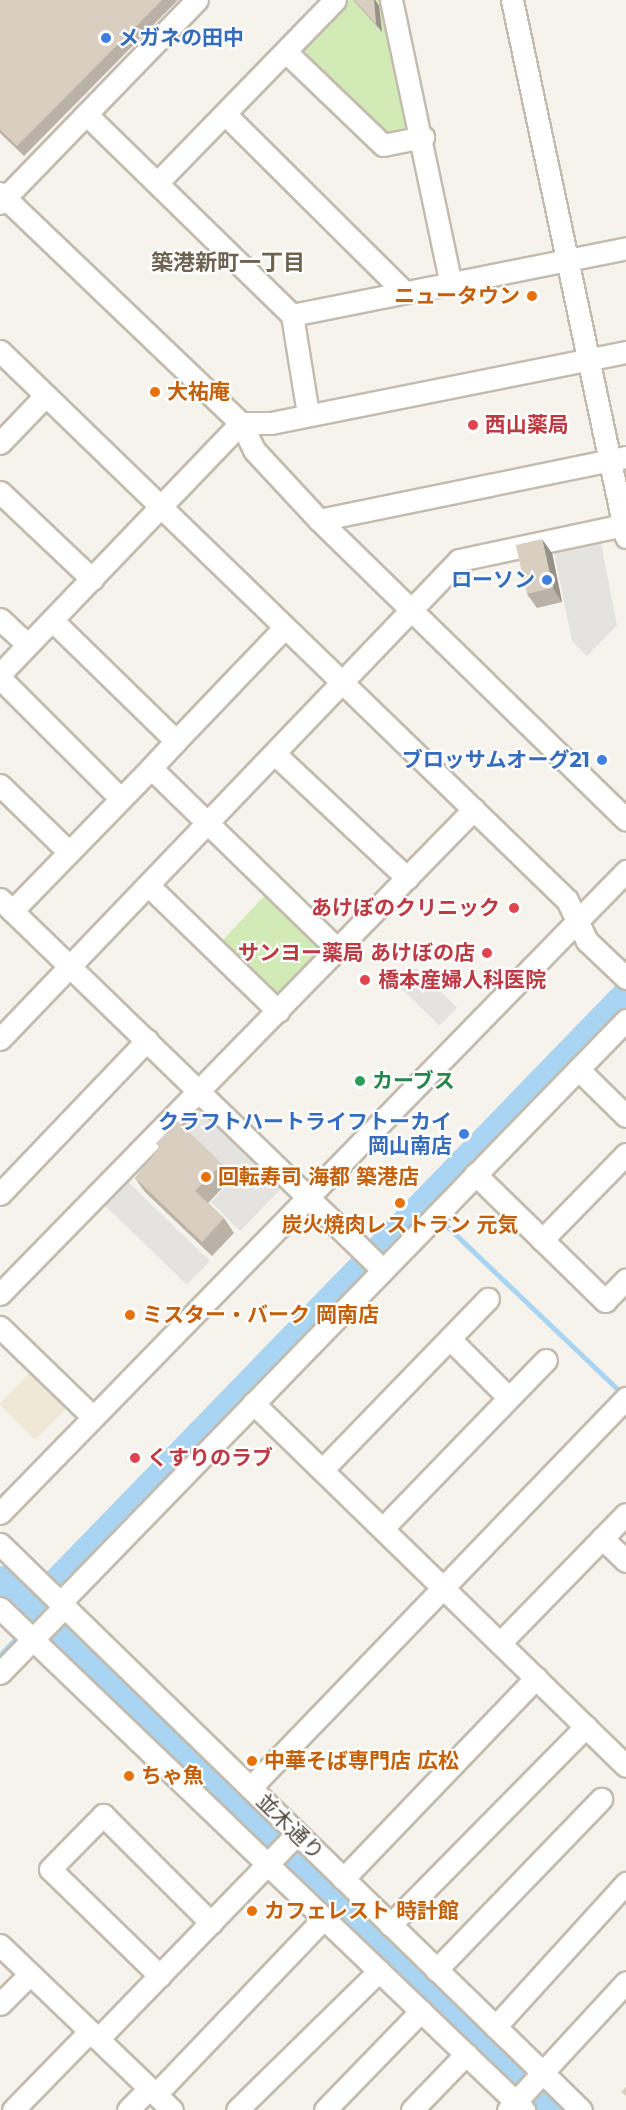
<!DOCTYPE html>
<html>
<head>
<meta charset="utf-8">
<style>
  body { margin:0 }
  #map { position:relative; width:626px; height:2110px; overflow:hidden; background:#f6f3ec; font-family:Montserrat,"Noto Sans JP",sans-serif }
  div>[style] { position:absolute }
  .education>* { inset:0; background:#efe8d6; transform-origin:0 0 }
  .green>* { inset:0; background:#d2eab5 }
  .parking>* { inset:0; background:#e5e3e0; transform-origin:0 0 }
  .stream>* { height:4.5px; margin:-2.25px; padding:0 2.25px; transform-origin:2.25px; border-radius:2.25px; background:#a9d4f2 }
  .river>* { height:27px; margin:-13.5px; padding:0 13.5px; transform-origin:13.5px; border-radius:13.5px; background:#a9d4f2 }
  .roads { filter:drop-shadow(2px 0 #c2bbae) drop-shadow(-2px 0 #c2bbae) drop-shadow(0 2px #c2bbae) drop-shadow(0 -2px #c2bbae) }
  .minor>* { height:21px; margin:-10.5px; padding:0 10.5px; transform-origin:10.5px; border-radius:10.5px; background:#fff }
  .wall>* { inset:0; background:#bab2a6 }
  .shaded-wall>* { inset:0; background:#979187 }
  .building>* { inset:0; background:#d8cfc1; transform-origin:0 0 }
  .dots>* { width:16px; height:16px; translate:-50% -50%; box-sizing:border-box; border:3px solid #fff; border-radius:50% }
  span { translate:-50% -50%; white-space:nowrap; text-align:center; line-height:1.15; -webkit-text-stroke:4.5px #fff; paint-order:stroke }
  .shop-label { font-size:21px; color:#366cbe; font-weight:700 }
  .left { translate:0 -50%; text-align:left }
  .right { translate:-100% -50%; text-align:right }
  .food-label { font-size:21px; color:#c56008; font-weight:700 }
  .health-label { font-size:21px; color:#be3a42; font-weight:700 }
  .leisure-label { font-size:21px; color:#27864d; font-weight:700 }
  .street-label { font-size:21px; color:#4b4439 }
  .neighbourhood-label { font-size:22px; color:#6e6250; font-weight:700 }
</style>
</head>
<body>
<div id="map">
  <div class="education">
    <div style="left:33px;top:1370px;width:51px;height:48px;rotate:45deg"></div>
  </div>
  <div class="green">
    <div style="clip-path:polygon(345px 0,378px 0,391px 11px,409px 132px,386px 136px,299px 54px,300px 45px)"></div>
    <div style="clip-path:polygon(270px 890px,325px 942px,324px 952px,281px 996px,271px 996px,218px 945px)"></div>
  </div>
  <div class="parking">
    <div style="clip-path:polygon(600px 538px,617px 625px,587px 656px,572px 641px,553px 547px)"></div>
    <div style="left:416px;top:968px;width:57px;height:25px;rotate:44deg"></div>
    <div style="clip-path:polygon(204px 1107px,284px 1186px,240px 1231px,211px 1202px,234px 1177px,189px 1133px,174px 1129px,194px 1109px)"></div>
    <div style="left:125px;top:1179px;width:118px;height:33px;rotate:44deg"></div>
  </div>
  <div class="stream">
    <div style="left:622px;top:997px;width:4px;rotate:45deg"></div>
    <div style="left:423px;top:1202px;width:6px;rotate:45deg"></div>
    <div style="left:446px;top:1225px;width:243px;rotate:43.7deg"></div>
    <div style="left:234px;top:1397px;width:9px;rotate:41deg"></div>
    <div style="left:27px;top:1627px;width:15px;rotate:-48deg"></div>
    <div style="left:0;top:1655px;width:28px;rotate:-46deg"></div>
  </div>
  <div class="river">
    <div style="left:0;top:1579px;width:763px;rotate:44.1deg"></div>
    <div style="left:53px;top:1584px;width:823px;rotate:-45.89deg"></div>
  </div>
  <div class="roads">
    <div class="minor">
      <div style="left:391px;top:0;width:287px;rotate:78.1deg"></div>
      <div style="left:512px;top:0;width:549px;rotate:78.01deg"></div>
      <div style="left:286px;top:52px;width:134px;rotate:43.8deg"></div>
      <div style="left:383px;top:145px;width:41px;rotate:-11.3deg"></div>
      <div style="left:86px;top:114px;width:288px;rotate:44.3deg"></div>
      <div style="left:292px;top:315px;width:100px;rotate:80.8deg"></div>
      <div style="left:226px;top:115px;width:247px;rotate:44.8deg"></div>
      <div style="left:157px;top:183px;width:255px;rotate:-45.8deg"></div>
      <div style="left:0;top:193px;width:333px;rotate:43.7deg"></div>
      <div style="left:241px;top:423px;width:30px"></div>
      <div style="left:271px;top:423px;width:362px;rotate:-11.3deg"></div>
      <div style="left:0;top:203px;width:283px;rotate:-45.9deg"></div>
      <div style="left:292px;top:315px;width:341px;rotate:-11.3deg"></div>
      <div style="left:0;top:351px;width:789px;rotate:44.08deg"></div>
      <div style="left:567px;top:900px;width:46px;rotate:64deg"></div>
      <div style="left:587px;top:941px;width:54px;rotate:43.5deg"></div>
      <div style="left:0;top:443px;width:66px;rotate:-46.2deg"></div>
      <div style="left:0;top:492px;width:127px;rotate:43.4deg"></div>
      <div style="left:319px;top:520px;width:313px;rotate:-11.6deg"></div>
      <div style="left:0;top:619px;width:38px;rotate:43deg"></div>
      <div style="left:52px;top:620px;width:173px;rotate:44.3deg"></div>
      <div style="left:176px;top:741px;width:37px;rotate:133deg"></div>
      <div style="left:151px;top:768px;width:261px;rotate:44.2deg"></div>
      <div style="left:0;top:674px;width:348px;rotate:-46.2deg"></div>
      <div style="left:241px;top:423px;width:30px;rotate:64deg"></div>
      <div style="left:254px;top:450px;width:96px;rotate:47.1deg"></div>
      <div style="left:319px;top:520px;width:429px;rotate:44.3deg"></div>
      <div style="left:0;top:678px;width:171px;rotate:45deg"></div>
      <div style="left:176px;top:741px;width:156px;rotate:-46.3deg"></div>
      <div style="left:276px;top:755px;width:180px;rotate:43.2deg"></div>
      <div style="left:0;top:785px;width:96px;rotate:44.2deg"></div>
      <div style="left:149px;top:886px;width:180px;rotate:44.1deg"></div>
      <div style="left:0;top:899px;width:533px;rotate:44.09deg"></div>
      <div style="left:12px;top:911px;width:199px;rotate:-45.8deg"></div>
      <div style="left:0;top:1039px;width:663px;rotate:-46.22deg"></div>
      <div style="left:459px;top:560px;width:168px;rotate:-12deg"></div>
      <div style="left:578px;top:1069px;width:67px;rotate:44.4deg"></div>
      <div style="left:475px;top:1174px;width:182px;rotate:44.3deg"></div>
      <div style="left:605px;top:1301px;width:30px;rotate:-46deg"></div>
      <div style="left:0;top:1194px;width:213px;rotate:-46.3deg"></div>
      <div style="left:542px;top:1240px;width:120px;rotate:-45.7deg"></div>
      <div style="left:0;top:1294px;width:678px;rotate:-45.66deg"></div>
      <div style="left:0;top:1327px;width:129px;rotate:44.1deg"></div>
      <div style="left:450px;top:1339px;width:83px;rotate:45deg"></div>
      <div style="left:253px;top:1403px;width:520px;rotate:44.22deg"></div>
      <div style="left:323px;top:1469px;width:237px;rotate:-45.9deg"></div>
      <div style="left:0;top:1513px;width:897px;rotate:-45.72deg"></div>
      <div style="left:383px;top:1528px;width:234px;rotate:-45.9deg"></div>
      <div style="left:602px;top:1538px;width:33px;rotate:44deg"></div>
      <div style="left:0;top:1544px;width:811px;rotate:44.25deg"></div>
      <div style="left:59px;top:1604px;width:814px;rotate:-45.85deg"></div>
      <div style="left:0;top:1608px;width:726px;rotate:43.77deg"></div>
      <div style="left:500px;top:1643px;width:180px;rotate:-45.7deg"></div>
      <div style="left:0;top:1673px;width:91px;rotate:-45.9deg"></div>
      <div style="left:250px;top:1788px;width:542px;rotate:-46.05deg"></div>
      <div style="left:343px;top:1879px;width:279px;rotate:-46.2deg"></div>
      <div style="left:390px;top:1925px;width:279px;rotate:-45.4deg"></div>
      <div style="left:0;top:1945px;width:238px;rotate:43.8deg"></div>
      <div style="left:436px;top:1970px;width:238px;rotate:-46deg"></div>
      <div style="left:160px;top:1976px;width:153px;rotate:-135.8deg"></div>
      <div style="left:50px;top:1869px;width:76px;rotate:-45.5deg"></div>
      <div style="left:103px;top:1815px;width:153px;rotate:45deg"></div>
      <div style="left:0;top:2004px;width:42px;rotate:-45deg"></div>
      <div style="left:495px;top:2027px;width:195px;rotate:-47.7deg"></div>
      <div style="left:98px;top:2039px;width:286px;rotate:-45.9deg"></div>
      <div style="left:156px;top:2094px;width:243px;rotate:-46.3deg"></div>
      <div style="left:13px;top:2110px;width:110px;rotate:-45.7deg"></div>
      <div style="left:128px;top:2110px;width:30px;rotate:-46deg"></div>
      <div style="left:237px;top:2110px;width:199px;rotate:-44.4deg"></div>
      <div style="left:325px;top:2110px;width:138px;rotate:-45.9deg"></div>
      <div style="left:412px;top:2110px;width:78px;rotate:-46deg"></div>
      <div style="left:508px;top:2110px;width:174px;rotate:-47.3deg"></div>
    </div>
  </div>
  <div class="wall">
    <div style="clip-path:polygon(0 0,178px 0,24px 156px,0 133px)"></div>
    <div style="clip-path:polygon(353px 0,375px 0,379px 6px,382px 32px)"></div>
    <div style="clip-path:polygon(552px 553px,562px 602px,537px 608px,527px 594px)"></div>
    <div style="clip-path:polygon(156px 1143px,222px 1164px,232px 1178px,208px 1203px,224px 1218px,234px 1233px,212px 1256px,145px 1192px,135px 1178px,160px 1148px)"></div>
  </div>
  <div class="shaded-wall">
    <div style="clip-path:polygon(374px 0,375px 0,379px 6px,382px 32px,376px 24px)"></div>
    <div style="clip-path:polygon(542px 539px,552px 553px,562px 602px,553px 588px)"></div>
  </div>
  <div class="building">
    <div style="clip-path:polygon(0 0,162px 0,17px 146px,0 130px)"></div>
    <div style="clip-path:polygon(354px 0,374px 0,376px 24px)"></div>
    <div style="left:542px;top:539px;width:50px;height:27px;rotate:77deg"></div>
    <div style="clip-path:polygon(178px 1121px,222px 1164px,195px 1191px,224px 1218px,202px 1242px,135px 1178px,160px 1147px,156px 1143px)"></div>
    <div style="clip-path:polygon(626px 2087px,626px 2096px,621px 2092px)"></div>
  </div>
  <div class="dots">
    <div style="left:106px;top:38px;background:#3f7fe0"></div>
    <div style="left:532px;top:296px;background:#e8710a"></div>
    <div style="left:155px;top:392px;background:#e8710a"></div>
    <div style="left:473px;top:425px;background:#e0444e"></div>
    <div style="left:547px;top:580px;background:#3f7fe0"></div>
    <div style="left:602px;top:760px;background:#3f7fe0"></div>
    <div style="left:514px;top:908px;background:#e0444e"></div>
    <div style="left:487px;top:953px;background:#e0444e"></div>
    <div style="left:365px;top:980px;background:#e0444e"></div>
    <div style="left:360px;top:1081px;background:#2e9e5b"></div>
    <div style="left:464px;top:1134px;background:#3f7fe0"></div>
    <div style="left:206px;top:1177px;background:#e8710a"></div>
    <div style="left:400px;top:1203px;background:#e8710a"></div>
    <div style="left:130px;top:1315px;background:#e8710a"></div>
    <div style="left:135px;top:1458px;background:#e0444e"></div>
    <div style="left:252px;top:1761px;background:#e8710a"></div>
    <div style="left:129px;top:1776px;background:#e8710a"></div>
    <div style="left:252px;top:1911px;background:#e8710a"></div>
  </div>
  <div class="shop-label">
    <span class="left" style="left:118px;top:38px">メガネの田中</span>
    <span class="right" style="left:535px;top:580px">ローソン</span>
    <span class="right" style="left:590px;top:760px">ブロッサムオーグ21</span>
    <span class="right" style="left:452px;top:1134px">クラフトハートライフトーカイ<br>岡山南店</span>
  </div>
  <div class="food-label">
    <span class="right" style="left:520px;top:296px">ニュータウン</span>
    <span class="left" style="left:167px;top:392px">大祐庵</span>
    <span class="left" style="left:218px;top:1177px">回転寿司 海都 築港店</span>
    <span style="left:400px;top:1225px">炭火焼肉レストラン 元気</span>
    <span class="left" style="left:142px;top:1315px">ミスター・バーク 岡南店</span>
    <span class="left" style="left:264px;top:1761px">中華そば専門店 広松</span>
    <span class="left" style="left:141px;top:1776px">ちゃ魚</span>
    <span class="left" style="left:264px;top:1911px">カフェレスト 時計館</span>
  </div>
  <div class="health-label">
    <span class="left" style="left:485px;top:425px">西山薬局</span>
    <span class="right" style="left:500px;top:908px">あけぼのクリニック</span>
    <span class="right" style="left:475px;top:953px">サンヨー薬局 あけぼの店</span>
    <span class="left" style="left:378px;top:980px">橋本産婦人科医院</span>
    <span class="left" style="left:147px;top:1458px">くすりのラブ</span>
  </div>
  <div class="leisure-label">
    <span class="left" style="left:372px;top:1081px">カーブス</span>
  </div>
  <div class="street-label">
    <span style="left:290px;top:1827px;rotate:44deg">並木通り</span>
  </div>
  <div class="neighbourhood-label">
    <span style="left:228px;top:263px">築港新町一丁目</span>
  </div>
</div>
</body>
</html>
